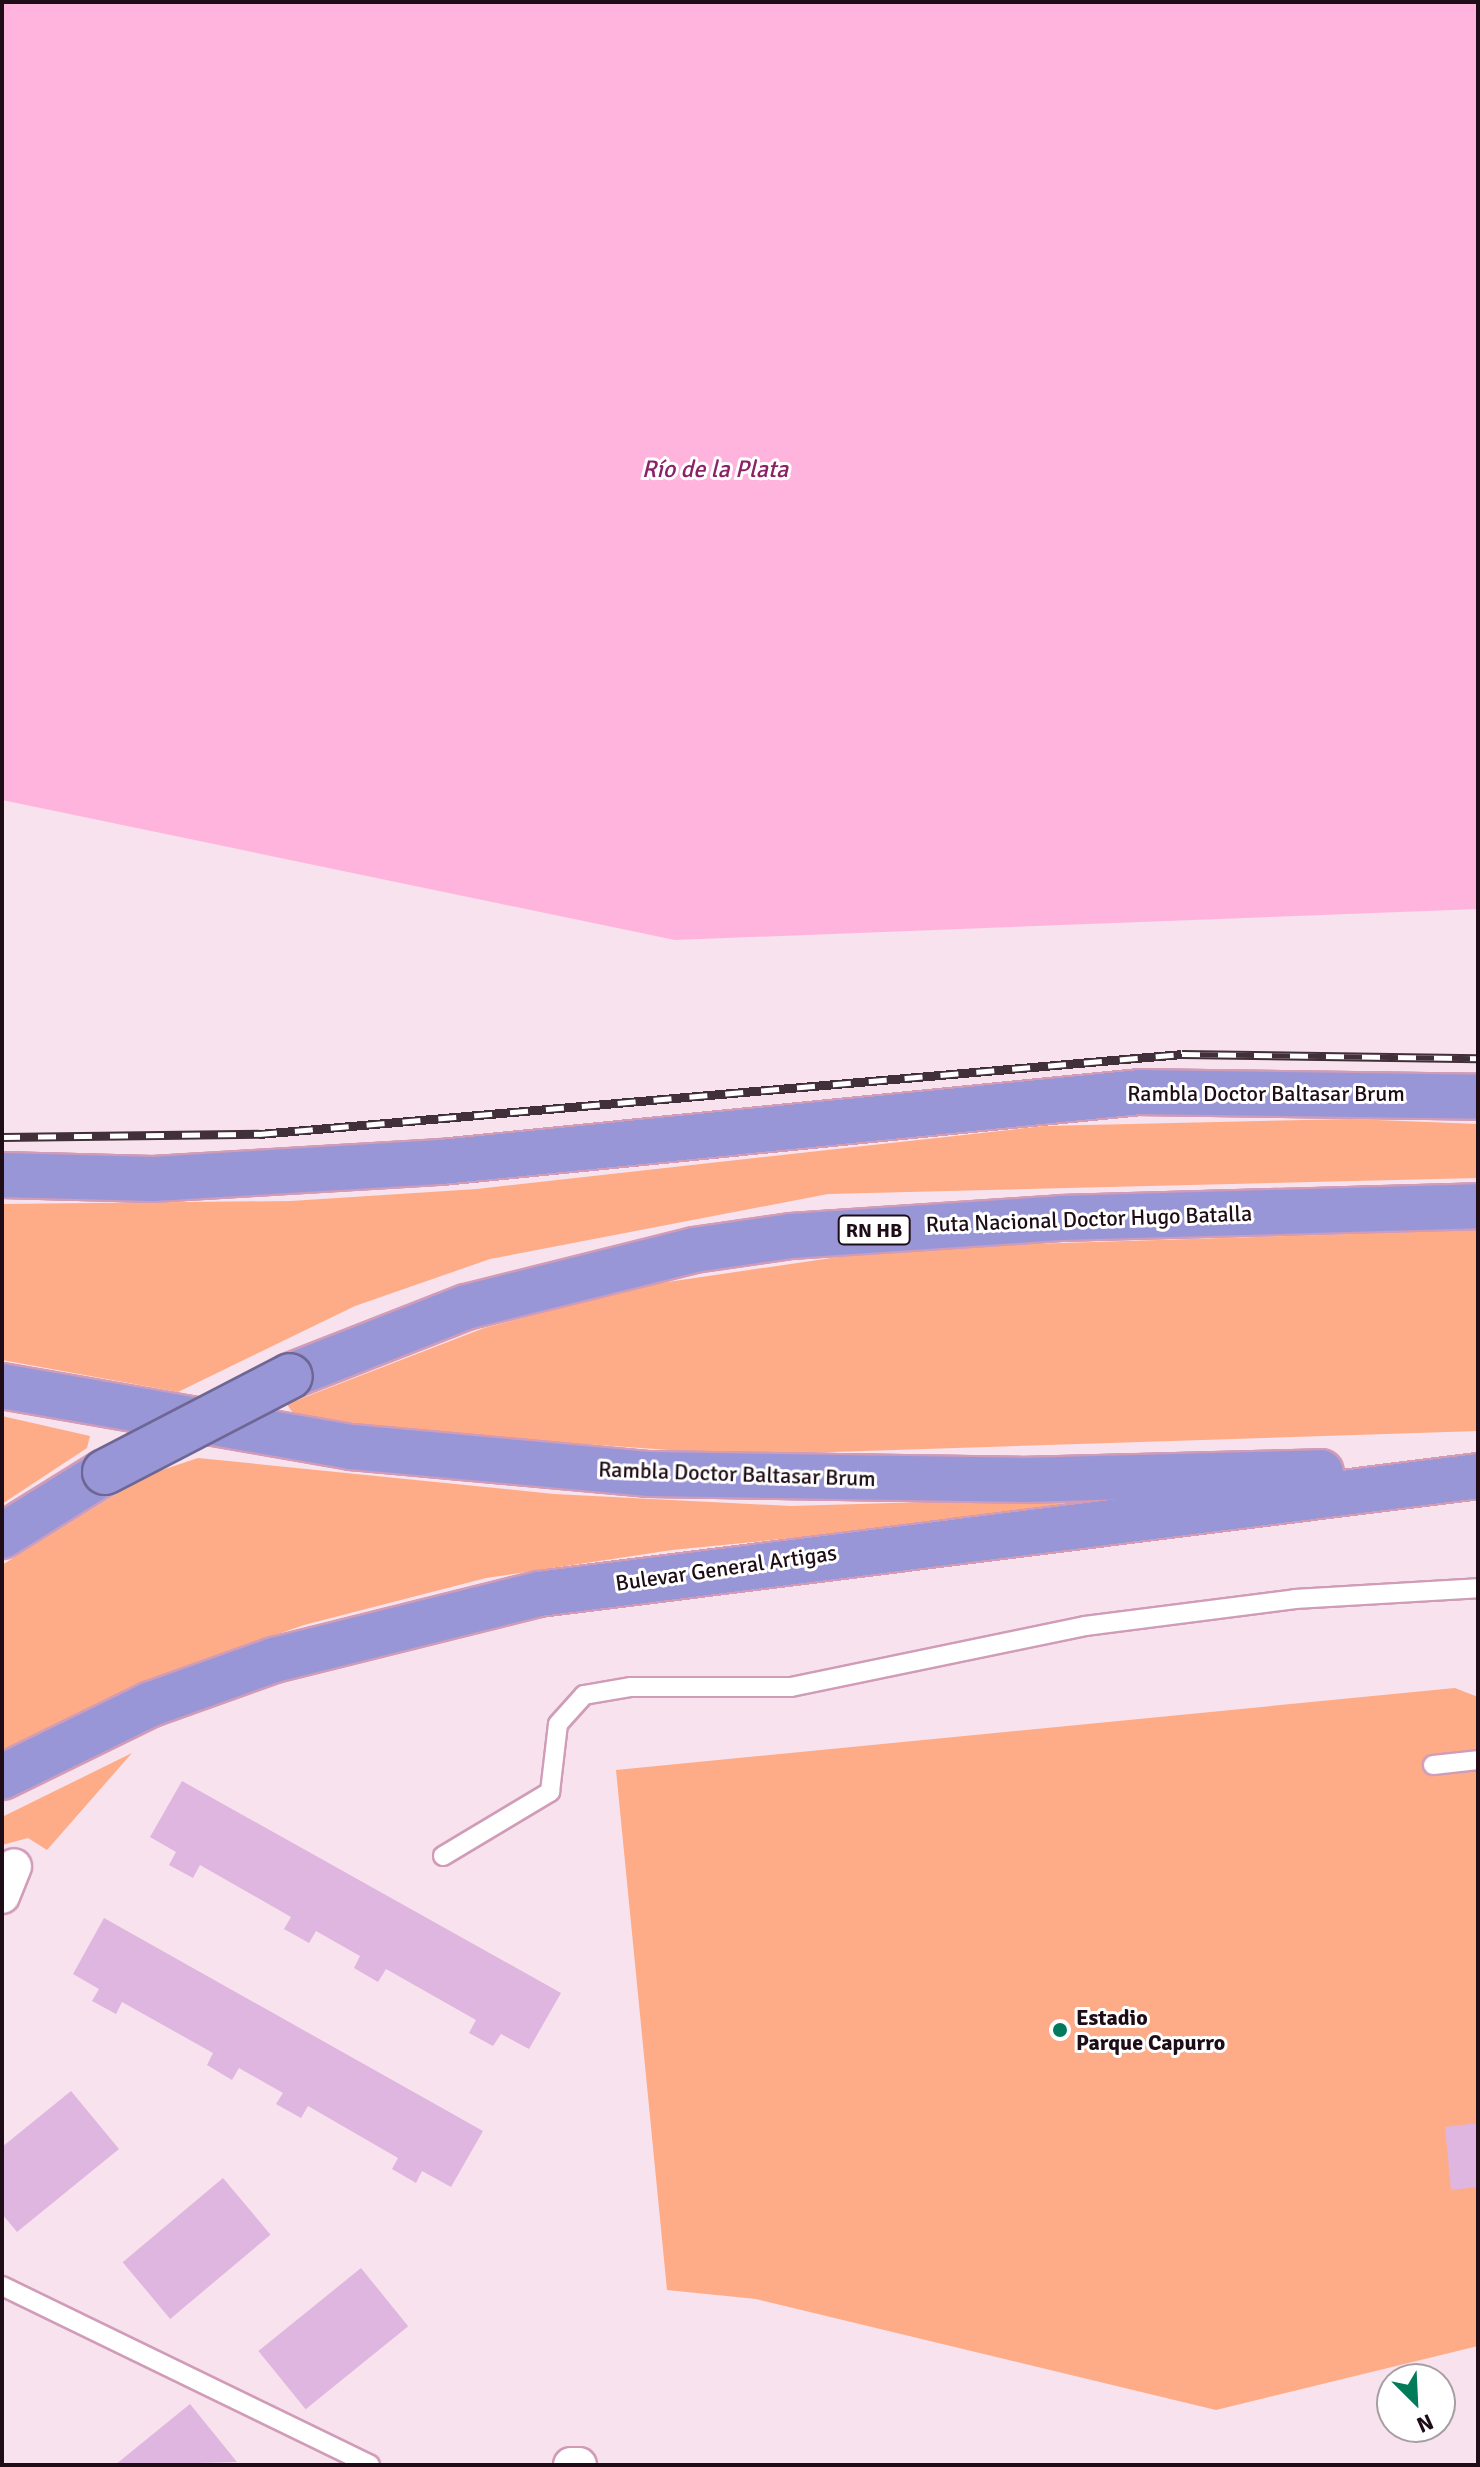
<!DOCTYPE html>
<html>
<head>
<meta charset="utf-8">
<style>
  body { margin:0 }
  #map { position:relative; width:1480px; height:2467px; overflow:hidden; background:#f8e2ed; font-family:Signika,sans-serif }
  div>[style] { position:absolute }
  .green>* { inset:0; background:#fdac87 }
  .water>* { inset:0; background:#ffb4dd }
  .building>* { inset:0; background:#deb6df; transform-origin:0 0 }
  .roads { filter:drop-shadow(2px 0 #d09cb8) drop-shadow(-2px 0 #d09cb8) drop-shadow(0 2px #d09cb8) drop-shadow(0 -2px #d09cb8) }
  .lane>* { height:18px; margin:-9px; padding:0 9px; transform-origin:9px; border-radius:9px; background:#fff }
  .street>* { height:34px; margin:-17px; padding:0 17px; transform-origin:17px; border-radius:17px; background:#fff }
  .highway>* { height:44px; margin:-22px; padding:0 22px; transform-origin:22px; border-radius:22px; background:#9996d7 }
  .rail>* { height:9px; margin-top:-4.5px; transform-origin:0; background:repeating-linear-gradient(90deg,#fff 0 18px,#412f39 0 36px); box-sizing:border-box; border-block:2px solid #412f39 }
  .bridges { filter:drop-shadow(2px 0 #6e6693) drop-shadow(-2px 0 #6e6693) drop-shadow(0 2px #6e6693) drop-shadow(0 -2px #6e6693) }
  .highway-bridge>* { height:44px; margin:-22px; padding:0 22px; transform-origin:22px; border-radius:22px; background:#9996d7 }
  .dots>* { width:22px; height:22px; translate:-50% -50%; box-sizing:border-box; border:4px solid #fff; border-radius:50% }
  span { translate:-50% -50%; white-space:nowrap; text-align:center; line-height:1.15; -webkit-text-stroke:6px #fff; paint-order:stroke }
  .shield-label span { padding:2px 6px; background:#fff; border:2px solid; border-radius:6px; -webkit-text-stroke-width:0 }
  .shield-label { font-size:20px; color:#1e0c16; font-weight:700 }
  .street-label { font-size:22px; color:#1e0c16 }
  .poi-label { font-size:22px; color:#1e0c16; font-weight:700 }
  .left { translate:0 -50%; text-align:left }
  .water-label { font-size:24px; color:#8b2166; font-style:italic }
  .frame { position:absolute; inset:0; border:4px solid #1e0c16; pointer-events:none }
  .north { position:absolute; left:1376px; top:2363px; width:80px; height:80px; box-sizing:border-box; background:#fff; border:2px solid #a59ea2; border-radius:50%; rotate:156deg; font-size:22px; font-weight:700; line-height:32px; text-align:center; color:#1e0c16 }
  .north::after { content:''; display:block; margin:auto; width:28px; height:36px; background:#017b59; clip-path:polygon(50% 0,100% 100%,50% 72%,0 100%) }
</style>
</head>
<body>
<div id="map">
  <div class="green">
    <div style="clip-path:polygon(1351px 1119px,1478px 1124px,1478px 1178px,828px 1194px,490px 1259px,355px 1306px,178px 1392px,2px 1360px,2px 1204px,291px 1201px,477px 1189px,1044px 1126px)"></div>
    <div style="clip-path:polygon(1478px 1230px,1478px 1431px,738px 1455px,430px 1433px,294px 1415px,287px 1404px,484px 1328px,647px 1285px,838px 1257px,1029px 1244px)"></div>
    <div style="clip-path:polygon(2px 1416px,90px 1436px,87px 1448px,2px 1504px)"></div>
    <div style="clip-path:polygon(198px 1458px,554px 1494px,791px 1506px,1258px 1492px,672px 1550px,486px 1578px,304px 1625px,139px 1683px,2px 1752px,2px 1565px,147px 1475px)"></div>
    <div style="clip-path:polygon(1455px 1688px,1478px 1697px,1478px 2346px,1216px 2410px,756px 2299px,667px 2290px,616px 1770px)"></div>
    <div style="clip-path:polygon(132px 1753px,47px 1850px,28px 1838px,2px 1845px,2px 1817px)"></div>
  </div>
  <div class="water">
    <div style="clip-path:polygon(2px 2px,1478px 2px,1478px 909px,675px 940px,2px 800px)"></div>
  </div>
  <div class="building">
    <div style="clip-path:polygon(182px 1781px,561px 1993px,529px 2049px,501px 2034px,493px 2046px,469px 2033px,476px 2020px,386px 1969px,378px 1982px,354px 1968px,360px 1956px,316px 1931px,309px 1943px,284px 1929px,291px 1917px,200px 1865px,193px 1878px,169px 1865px,176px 1852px,150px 1837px)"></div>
    <div style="clip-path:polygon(104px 1918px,483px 2131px,451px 2187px,422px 2171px,416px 2183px,392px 2169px,398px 2158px,308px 2106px,301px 2118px,276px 2104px,283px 2093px,239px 2068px,232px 2080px,207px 2065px,213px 2053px,122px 2002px,116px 2014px,92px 2001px,99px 1989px,73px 1974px)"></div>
    <div style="clip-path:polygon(71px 2091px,119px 2149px,17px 2232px,2px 2214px,2px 2147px)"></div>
    <div style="clip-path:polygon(1478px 2123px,1478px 2187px,1451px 2190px,1445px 2127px)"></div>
    <div style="left:223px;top:2178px;width:74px;height:131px;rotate:50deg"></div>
    <div style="left:361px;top:2268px;width:75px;height:132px;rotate:51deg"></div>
    <div style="clip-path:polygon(190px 2404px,237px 2462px,115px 2465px)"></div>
  </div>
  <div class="roads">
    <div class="lane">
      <div style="left:1433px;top:1765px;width:45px;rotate:-6.3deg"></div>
      <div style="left:443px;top:1856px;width:125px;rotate:-30.9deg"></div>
      <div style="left:550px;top:1792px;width:68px;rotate:-83.3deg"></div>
      <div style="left:558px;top:1724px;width:39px;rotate:-48deg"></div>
      <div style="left:584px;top:1695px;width:48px;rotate:-9.7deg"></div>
      <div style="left:631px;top:1687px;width:160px"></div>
      <div style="left:791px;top:1687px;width:300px;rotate:-11.7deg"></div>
      <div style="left:1085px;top:1626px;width:212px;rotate:-7.3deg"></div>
      <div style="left:1295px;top:1599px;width:183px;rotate:-3.4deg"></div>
      <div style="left:2px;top:2286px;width:409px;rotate:25.9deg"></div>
    </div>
    <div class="street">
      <div style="left:2px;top:1896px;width:32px;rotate:-68deg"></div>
      <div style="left:571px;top:2465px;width:8px"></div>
    </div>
    <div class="highway">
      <div style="left:2px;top:1175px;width:151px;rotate:1.5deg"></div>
      <div style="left:153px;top:1179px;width:289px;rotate:-3.4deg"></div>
      <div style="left:441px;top:1162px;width:702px;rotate:-5.72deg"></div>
      <div style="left:1140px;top:1092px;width:338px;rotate:0.8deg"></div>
      <div style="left:290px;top:1376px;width:189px;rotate:-21.4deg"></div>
      <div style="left:466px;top:1307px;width:235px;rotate:-14deg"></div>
      <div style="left:694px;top:1250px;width:98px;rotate:-8.2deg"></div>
      <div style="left:791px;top:1236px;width:270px;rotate:-3.8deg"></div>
      <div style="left:1060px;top:1218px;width:418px;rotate:-1.6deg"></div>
      <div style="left:2px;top:1386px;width:355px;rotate:9.9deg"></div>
      <div style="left:352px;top:1447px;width:299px;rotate:5.2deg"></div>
      <div style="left:650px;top:1474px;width:370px;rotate:0.9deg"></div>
      <div style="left:1020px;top:1480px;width:301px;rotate:-1.5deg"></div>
      <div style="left:2px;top:1536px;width:121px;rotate:-31.9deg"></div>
      <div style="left:2px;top:1777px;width:166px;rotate:-26.1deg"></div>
      <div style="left:151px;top:1704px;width:131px;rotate:-19.7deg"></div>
      <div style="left:274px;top:1660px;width:273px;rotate:-14deg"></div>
      <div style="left:539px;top:1594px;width:946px;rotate:-7.16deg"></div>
    </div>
  </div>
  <div class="rail">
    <div style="left:2px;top:1137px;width:257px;rotate:-0.7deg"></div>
    <div style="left:259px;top:1134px;width:926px;rotate:-4.95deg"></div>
    <div style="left:1182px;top:1054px;width:296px;rotate:0.8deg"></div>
  </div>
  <div class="bridges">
    <div class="highway-bridge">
      <div style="left:105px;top:1472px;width:208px;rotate:-27.4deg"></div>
    </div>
  </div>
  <div class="dots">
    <div style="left:1060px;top:2030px;background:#017b59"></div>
  </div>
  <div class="shield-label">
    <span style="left:874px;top:1230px">RN HB</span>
  </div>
  <div class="street-label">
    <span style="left:1266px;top:1094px">Rambla Doctor Baltasar Brum</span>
    <span style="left:1089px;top:1219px;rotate:-2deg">Ruta Nacional Doctor Hugo Batalla</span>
    <span style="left:737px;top:1474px;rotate:2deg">Rambla Doctor Baltasar Brum</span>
    <span style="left:726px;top:1568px;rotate:-8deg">Bulevar General Artigas</span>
  </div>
  <div class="poi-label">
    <span class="left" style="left:1076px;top:2030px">Estadio<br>Parque Capurro</span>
  </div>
  <div class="water-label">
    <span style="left:715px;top:470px">Río de la Plata</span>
  </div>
  <div class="frame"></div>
  <div class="north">N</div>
</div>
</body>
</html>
